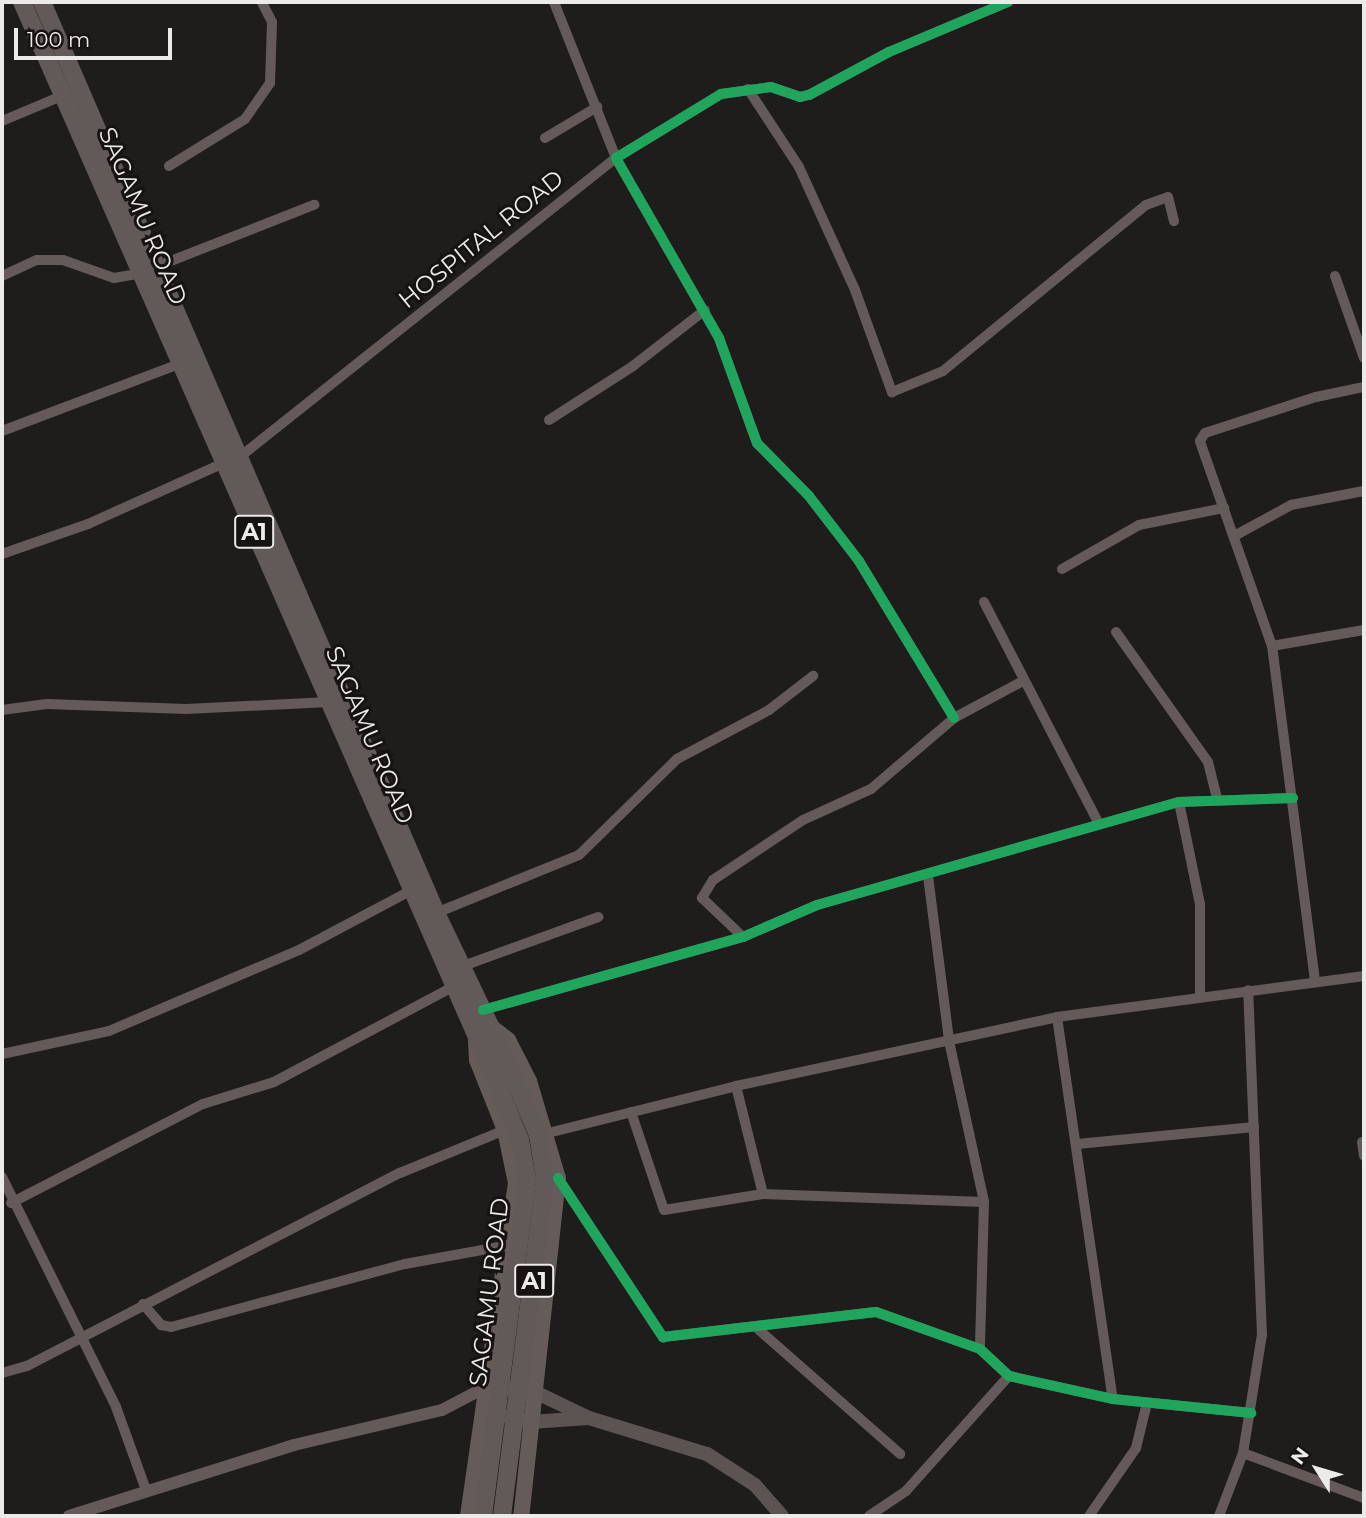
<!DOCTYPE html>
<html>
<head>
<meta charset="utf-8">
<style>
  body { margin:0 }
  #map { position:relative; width:1366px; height:1518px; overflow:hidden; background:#1f1d1c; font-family:Montserrat,sans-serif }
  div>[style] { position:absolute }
  .minor>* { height:10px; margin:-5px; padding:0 5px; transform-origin:5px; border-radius:5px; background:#645a59 }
  .tertiary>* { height:12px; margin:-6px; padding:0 6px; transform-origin:6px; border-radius:6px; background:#645a59 }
  .secondary>* { height:14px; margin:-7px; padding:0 7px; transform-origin:7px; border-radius:7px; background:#5c5453 }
  .primary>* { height:16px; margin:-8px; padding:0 8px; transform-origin:8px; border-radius:8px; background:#655c5a }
  .trunk>* { height:18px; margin:-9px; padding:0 9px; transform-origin:9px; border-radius:9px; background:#625a59 }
  .trunk-bridge>* { height:18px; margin:-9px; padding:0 9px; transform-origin:9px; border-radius:9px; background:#625a59 }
  .cycleway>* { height:10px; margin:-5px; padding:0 5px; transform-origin:5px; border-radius:5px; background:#20a55d }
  span { translate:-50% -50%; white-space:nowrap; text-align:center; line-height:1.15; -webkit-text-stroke:6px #171312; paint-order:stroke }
  .shield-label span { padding:2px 5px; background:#171312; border:2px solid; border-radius:5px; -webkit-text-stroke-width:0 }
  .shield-label { font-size:23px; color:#edeaea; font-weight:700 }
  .street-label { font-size:24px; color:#edeaea }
  .frame { position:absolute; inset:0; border:4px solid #edeaea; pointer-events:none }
  .north { position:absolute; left:1282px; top:1434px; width:70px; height:70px; -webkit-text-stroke:5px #171312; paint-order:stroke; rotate:307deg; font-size:19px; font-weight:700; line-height:28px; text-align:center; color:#edeaea }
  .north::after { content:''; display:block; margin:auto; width:24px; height:32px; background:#edeaea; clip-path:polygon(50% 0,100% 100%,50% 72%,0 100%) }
  .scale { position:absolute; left:14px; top:28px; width:158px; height:32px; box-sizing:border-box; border:4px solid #edeaea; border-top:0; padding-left:9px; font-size:21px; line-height:24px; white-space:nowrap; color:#edeaea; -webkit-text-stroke:5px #171312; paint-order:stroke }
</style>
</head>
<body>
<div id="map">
  <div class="minor">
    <div style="left:748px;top:89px;width:93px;rotate:56.8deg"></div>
    <div style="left:799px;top:167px;width:135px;rotate:65.5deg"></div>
    <div style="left:855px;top:290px;width:109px;rotate:70.1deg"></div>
    <div style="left:892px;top:392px;width:55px;rotate:-22.4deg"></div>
    <div style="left:943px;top:371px;width:262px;rotate:-39.3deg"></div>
    <div style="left:1146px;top:205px;width:23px;rotate:-20deg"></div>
    <div style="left:1168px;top:197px;width:25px;rotate:76deg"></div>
    <div style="left:2px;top:121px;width:67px;rotate:-22.8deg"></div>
    <div style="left:545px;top:138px;width:61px;rotate:-30.8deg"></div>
    <div style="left:169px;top:166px;width:89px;rotate:-31.7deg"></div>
    <div style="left:245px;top:119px;width:44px;rotate:-55.2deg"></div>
    <div style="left:270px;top:83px;width:61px;rotate:-88.1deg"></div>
    <div style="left:272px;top:22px;width:22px;rotate:-117deg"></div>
    <div style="left:158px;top:266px;width:168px;rotate:-21.4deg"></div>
    <div style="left:2px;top:276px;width:38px;rotate:-25deg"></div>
    <div style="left:37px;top:260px;width:26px"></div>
    <div style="left:63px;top:260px;width:54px;rotate:19.4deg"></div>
    <div style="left:114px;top:278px;width:27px;rotate:-10deg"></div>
    <div style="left:1335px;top:276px;width:87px;rotate:70.5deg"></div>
    <div style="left:549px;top:420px;width:100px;rotate:-32.7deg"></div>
    <div style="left:633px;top:366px;width:91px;rotate:-37.9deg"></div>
    <div style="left:2px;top:431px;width:189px;rotate:-20.7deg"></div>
    <div style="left:241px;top:456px;width:479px;rotate:-38.5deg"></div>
    <div style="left:616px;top:158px;width:168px;rotate:-111.7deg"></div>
    <div style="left:1236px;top:535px;width:63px;rotate:-28.6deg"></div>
    <div style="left:1291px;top:505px;width:74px;rotate:-10.9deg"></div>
    <div style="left:2px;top:554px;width:91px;rotate:-19.2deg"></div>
    <div style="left:88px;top:524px;width:149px;rotate:-24.2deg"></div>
    <div style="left:1062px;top:569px;width:89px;rotate:-29.7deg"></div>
    <div style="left:1139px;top:525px;width:87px;rotate:-11.3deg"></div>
    <div style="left:984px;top:602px;width:250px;rotate:62.6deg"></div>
    <div style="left:1116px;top:632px;width:159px;rotate:54.7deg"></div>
    <div style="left:1208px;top:762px;width:36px;rotate:76deg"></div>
    <div style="left:1272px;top:646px;width:93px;rotate:-9.9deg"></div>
    <div style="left:2px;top:710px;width:45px;rotate:-7.6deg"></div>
    <div style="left:47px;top:704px;width:139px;rotate:2.1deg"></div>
    <div style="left:186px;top:709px;width:143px;rotate:-2.8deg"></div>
    <div style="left:954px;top:718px;width:184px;rotate:-121.2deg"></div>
    <div style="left:859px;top:561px;width:82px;rotate:-127.6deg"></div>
    <div style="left:809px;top:496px;width:74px;rotate:-134.5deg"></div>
    <div style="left:757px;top:443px;width:112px;rotate:-109.9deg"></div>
    <div style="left:719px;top:338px;width:207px;rotate:-119.8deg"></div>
    <div style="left:616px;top:158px;width:123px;rotate:-31.4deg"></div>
    <div style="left:721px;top:94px;width:50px;rotate:-8deg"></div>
    <div style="left:771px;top:87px;width:31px;rotate:19deg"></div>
    <div style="left:800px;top:97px;width:9px;rotate:-13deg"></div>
    <div style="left:809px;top:95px;width:91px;rotate:-28.3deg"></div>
    <div style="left:889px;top:52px;width:129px;rotate:-22.8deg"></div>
    <div style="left:1179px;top:802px;width:104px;rotate:78.4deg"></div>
    <div style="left:1200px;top:904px;width:94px;rotate:90deg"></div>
    <div style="left:928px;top:876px;width:166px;rotate:82.7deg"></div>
    <div style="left:949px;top:1041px;width:165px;rotate:77.7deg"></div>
    <div style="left:984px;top:1202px;width:147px;rotate:91.6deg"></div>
    <div style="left:436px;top:913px;width:154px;rotate:-22.1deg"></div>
    <div style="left:579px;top:855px;width:137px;rotate:-44.4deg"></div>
    <div style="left:677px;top:759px;width:104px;rotate:-28deg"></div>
    <div style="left:769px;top:710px;width:56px;rotate:-37.7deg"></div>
    <div style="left:743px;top:937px;width:57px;rotate:-136.4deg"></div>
    <div style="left:702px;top:898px;width:21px;rotate:-59deg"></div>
    <div style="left:713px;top:880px;width:108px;rotate:-33.7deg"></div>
    <div style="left:803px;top:820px;width:75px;rotate:-24.5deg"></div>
    <div style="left:871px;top:789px;width:109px;rotate:-40.5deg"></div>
    <div style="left:954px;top:718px;width:78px;rotate:-28.2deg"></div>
    <div style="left:463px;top:966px;width:144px;rotate:-19.9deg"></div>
    <div style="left:1315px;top:981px;width:338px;rotate:-97.3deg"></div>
    <div style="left:1272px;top:646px;width:217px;rotate:-109.4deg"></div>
    <div style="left:1200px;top:441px;width:9px;rotate:-58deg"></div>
    <div style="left:1205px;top:433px;width:117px;rotate:-18deg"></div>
    <div style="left:1316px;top:397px;width:49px;rotate:-11.8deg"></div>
    <div style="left:483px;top:1010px;width:270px;rotate:-15.7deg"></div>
    <div style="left:743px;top:937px;width:81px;rotate:-23.4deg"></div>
    <div style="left:817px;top:905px;width:376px;rotate:-15.9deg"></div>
    <div style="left:1179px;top:802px;width:114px;rotate:-2deg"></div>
    <div style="left:1057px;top:1017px;width:386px;rotate:81.7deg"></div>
    <div style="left:2px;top:1054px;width:109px;rotate:-12.1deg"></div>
    <div style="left:109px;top:1031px;width:207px;rotate:-23.1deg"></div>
    <div style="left:299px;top:950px;width:126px;rotate:-28deg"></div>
    <div style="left:736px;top:1086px;width:111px;rotate:76deg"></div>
    <div style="left:631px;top:1112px;width:103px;rotate:71.4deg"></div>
    <div style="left:664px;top:1210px;width:100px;rotate:-9.2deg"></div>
    <div style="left:763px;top:1194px;width:221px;rotate:2.1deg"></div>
    <div style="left:548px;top:1133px;width:194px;rotate:-14deg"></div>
    <div style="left:736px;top:1086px;width:328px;rotate:-12.1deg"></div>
    <div style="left:1057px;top:1017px;width:310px;rotate:-7.6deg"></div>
    <div style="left:1362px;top:1142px;width:14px;rotate:82deg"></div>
    <div style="left:1077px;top:1144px;width:178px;rotate:-5.5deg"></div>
    <div style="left:2px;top:1177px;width:257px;rotate:63.6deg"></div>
    <div style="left:116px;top:1407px;width:88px;rotate:70.1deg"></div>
    <div style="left:558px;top:1178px;width:191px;rotate:56.6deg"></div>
    <div style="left:663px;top:1337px;width:214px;rotate:-6.7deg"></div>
    <div style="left:876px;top:1312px;width:110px;rotate:19.6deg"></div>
    <div style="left:980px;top:1349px;width:40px;rotate:43deg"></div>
    <div style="left:1009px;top:1376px;width:107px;rotate:12.5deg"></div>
    <div style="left:1113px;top:1399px;width:139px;rotate:5.8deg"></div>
    <div style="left:11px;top:1203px;width:216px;rotate:-27.3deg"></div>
    <div style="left:203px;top:1104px;width:74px;rotate:-17.2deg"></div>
    <div style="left:274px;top:1082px;width:203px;rotate:-28deg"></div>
    <div style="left:143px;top:1304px;width:28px;rotate:49deg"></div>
    <div style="left:161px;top:1325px;width:10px;rotate:11deg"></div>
    <div style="left:171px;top:1327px;width:242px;rotate:-15.1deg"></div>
    <div style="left:405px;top:1264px;width:107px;rotate:-10.3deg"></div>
    <div style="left:759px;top:1330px;width:188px;rotate:41.3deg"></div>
    <div style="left:2px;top:1373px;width:26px;rotate:-16deg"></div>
    <div style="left:27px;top:1366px;width:420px;rotate:-27.4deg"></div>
    <div style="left:400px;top:1173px;width:113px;rotate:-22.3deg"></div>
    <div style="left:1243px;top:1453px;width:129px;rotate:20.4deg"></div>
    <div style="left:869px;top:1516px;width:45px;rotate:-34deg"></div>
    <div style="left:906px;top:1491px;width:154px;rotate:-48.2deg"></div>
    <div style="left:1089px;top:1516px;width:83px;rotate:-55.3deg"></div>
    <div style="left:1136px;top:1448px;width:46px;rotate:-76.3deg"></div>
    <div style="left:1219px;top:1516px;width:67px;rotate:-69.1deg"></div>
    <div style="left:1243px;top:1453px;width:120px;rotate:-80.9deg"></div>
    <div style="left:1262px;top:1335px;width:345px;rotate:-92.3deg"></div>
  </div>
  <div class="tertiary">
    <div style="left:69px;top:1516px;width:236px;rotate:-17.5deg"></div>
    <div style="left:294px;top:1445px;width:152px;rotate:-13.3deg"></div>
    <div style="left:442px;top:1410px;width:52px;rotate:-27.6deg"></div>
  </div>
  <div class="secondary">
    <div style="left:490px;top:1386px;width:45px;rotate:7.6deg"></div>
    <div style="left:535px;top:1392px;width:60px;rotate:25.7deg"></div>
    <div style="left:589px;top:1418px;width:123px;rotate:17deg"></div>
    <div style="left:707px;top:1454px;width:57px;rotate:32.9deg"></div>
    <div style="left:755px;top:1485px;width:41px;rotate:48.9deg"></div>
    <div style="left:504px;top:1416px;width:28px;rotate:13deg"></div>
    <div style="left:531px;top:1422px;width:57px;rotate:-4deg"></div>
  </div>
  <div class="primary">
    <div style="left:491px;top:1027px;width:21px;rotate:37deg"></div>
    <div style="left:508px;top:1040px;width:46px;rotate:62.9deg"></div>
    <div style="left:529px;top:1081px;width:101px;rotate:73.4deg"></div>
    <div style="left:558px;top:1178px;width:340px;rotate:96.2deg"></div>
    <div style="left:468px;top:1516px;width:336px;rotate:-81.8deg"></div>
    <div style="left:516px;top:1183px;width:54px;rotate:-101.7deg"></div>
    <div style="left:505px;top:1130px;width:75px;rotate:-111.8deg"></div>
    <div style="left:477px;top:1060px;width:21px;rotate:-93deg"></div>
  </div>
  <div class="trunk">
    <div style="left:22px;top:2px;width:1158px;rotate:66.27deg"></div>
    <div style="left:42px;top:2px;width:993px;rotate:66.61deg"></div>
    <div style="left:436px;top:913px;width:153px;rotate:64.4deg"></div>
  </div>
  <div class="trunk-bridge">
    <div style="left:483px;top:1516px;width:339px;rotate:-82.5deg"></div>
    <div style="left:527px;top:1180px;width:41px;rotate:-99.9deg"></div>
    <div style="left:520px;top:1140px;width:84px;rotate:-112.3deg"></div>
    <div style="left:502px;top:1516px;width:340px;rotate:-82.7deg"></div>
    <div style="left:545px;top:1179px;width:45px;rotate:-99deg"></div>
    <div style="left:538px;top:1135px;width:91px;rotate:-113.2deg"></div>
  </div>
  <div class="cycleway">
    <div style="left:954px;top:718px;width:184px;rotate:-121.2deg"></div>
    <div style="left:859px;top:561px;width:82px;rotate:-127.6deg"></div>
    <div style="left:809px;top:496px;width:74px;rotate:-134.5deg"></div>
    <div style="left:757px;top:443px;width:112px;rotate:-109.9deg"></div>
    <div style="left:719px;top:338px;width:207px;rotate:-119.8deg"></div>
    <div style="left:616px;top:158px;width:123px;rotate:-31.4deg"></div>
    <div style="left:721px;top:94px;width:50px;rotate:-8deg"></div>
    <div style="left:771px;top:87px;width:31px;rotate:19deg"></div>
    <div style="left:800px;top:97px;width:9px;rotate:-13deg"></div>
    <div style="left:809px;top:95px;width:91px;rotate:-28.3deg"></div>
    <div style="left:889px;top:52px;width:129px;rotate:-22.8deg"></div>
    <div style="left:483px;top:1010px;width:270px;rotate:-15.7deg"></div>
    <div style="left:743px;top:937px;width:81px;rotate:-23.4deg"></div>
    <div style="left:817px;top:905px;width:376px;rotate:-15.9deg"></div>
    <div style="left:1179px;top:802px;width:114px;rotate:-2deg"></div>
    <div style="left:558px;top:1178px;width:191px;rotate:56.6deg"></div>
    <div style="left:663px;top:1337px;width:214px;rotate:-6.7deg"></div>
    <div style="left:876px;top:1312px;width:110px;rotate:19.6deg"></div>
    <div style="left:980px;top:1349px;width:40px;rotate:43deg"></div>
    <div style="left:1009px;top:1376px;width:107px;rotate:12.5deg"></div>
    <div style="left:1113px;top:1399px;width:139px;rotate:5.8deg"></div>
  </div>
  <div class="shield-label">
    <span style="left:254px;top:532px">A1</span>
    <span style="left:534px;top:1281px">A1</span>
  </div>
  <div class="street-label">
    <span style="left:143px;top:216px;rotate:67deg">SAGAMU ROAD</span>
    <span style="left:481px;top:239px;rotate:-39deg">HOSPITAL ROAD</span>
    <span style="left:370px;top:735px;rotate:67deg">SAGAMU ROAD</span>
    <span style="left:489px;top:1292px;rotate:-83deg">SAGAMU ROAD</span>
  </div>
  <div class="frame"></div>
  <div class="north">N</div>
  <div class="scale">100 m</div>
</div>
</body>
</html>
